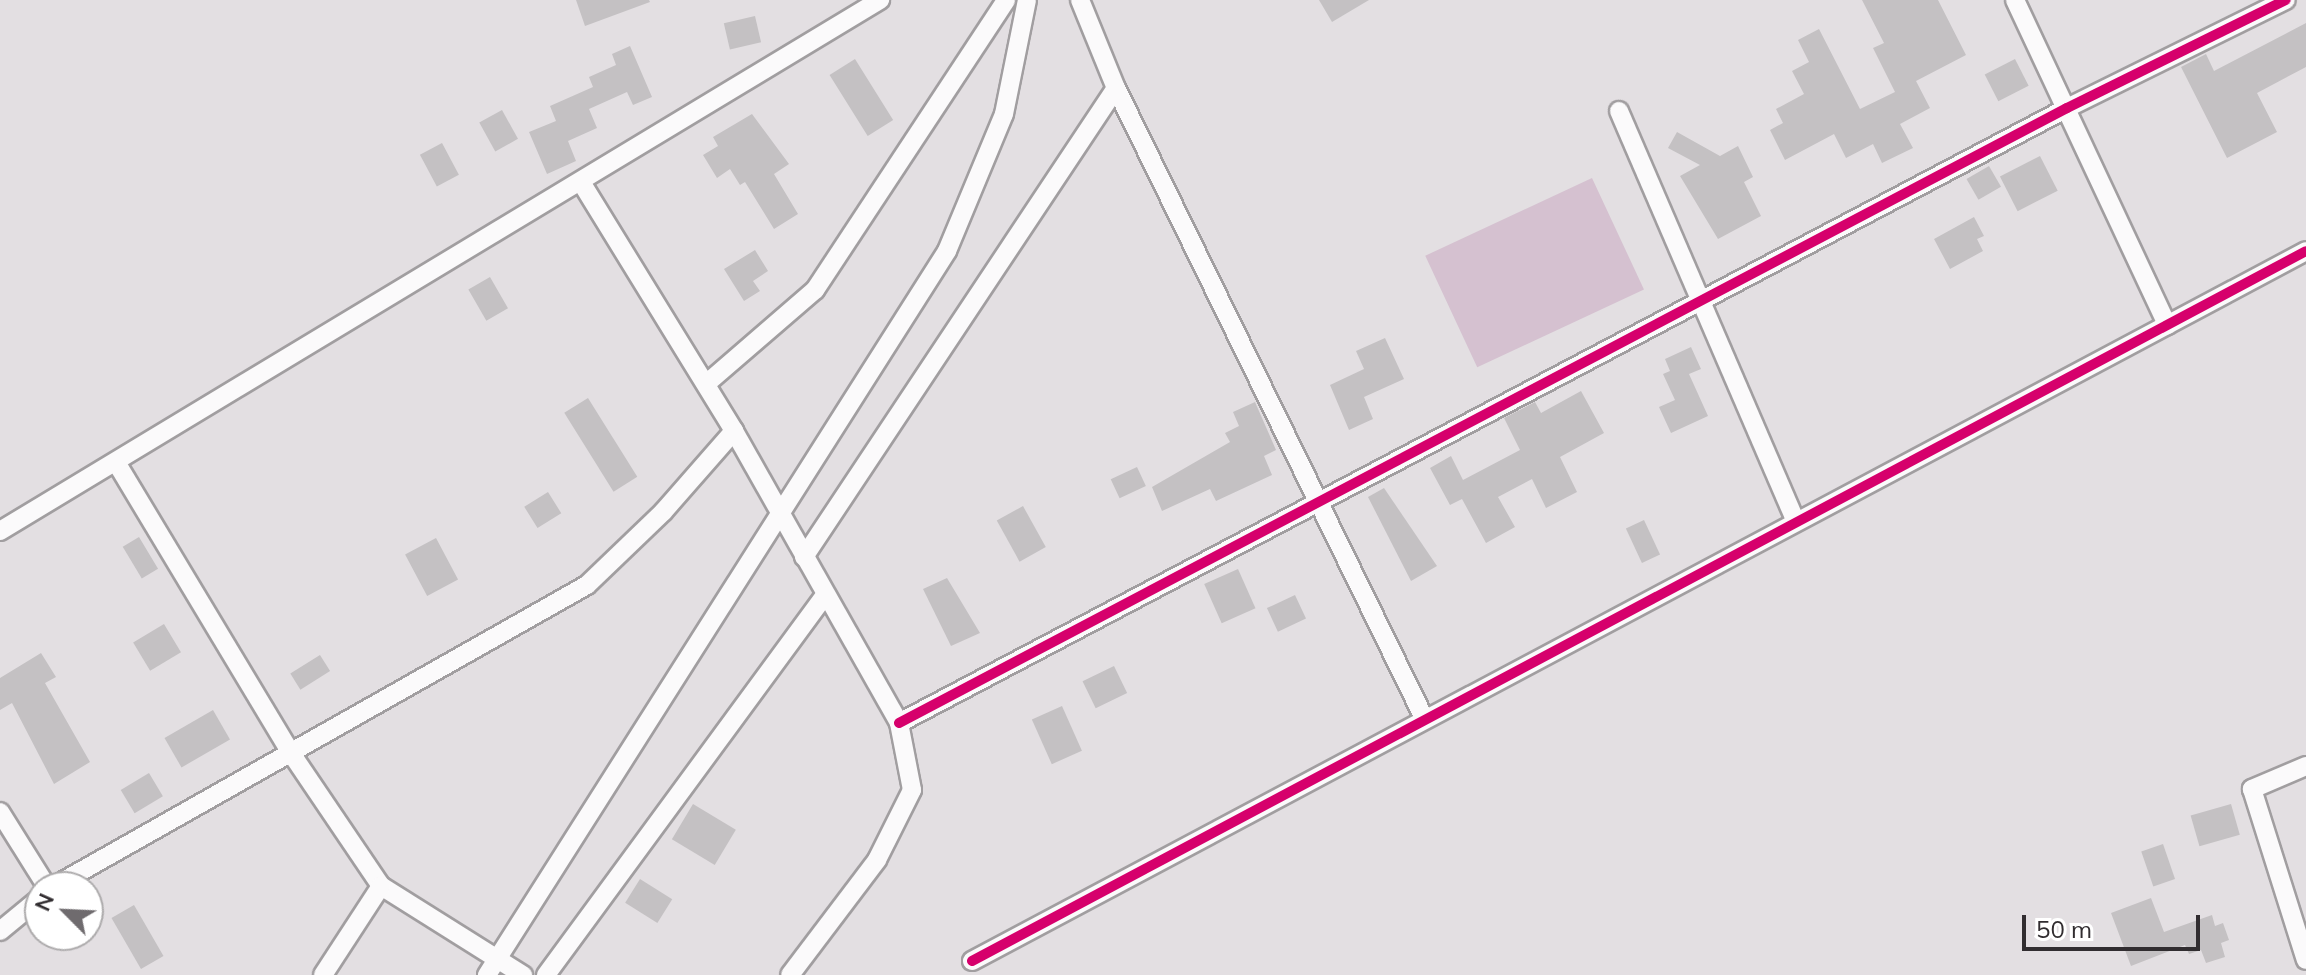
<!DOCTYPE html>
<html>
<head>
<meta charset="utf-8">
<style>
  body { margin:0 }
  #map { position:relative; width:2306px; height:975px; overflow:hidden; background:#e3dfe2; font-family:Mulish,sans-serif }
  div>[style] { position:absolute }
  .green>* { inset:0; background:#d5c1d0; transform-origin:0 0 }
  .building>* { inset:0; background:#c4c1c3; transform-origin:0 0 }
  .roads { filter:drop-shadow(2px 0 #a19ea0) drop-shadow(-2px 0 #a19ea0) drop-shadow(0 2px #a19ea0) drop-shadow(0 -2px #a19ea0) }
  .minor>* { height:18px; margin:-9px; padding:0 9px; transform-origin:9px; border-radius:9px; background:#fbfafb }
  .cycleway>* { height:10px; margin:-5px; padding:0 5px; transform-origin:5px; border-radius:5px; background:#d6006c }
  span { translate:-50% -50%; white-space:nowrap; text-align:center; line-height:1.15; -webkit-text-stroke:6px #fff; paint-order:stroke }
  .north { position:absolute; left:24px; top:871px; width:80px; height:80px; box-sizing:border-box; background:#fff; border:2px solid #adabac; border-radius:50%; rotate:294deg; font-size:22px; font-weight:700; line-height:32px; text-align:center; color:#312d30 }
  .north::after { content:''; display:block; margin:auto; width:28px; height:36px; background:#6f6b6e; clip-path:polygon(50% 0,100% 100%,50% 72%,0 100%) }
  .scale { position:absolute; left:2022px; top:915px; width:178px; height:36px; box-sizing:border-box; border:4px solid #312d30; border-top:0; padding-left:10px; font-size:24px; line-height:28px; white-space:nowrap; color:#312d30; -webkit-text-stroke:6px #fff; paint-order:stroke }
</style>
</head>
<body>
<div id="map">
  <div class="green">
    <div style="left:1592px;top:178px;width:123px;height:184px;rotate:65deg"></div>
  </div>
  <div class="building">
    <div style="clip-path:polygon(576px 0,649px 0,650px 2px,585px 26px)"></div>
    <div style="clip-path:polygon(1319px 0,1369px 0,1332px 22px)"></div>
    <div style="clip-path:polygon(1862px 0,1938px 0,1966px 55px,1916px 81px,1930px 108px,1900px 124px,1913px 148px,1882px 163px,1873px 144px,1846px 158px,1834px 134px,1785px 160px,1770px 130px,1783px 123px,1776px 109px,1804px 94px,1792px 71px,1809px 62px,1798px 40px,1819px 29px,1860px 109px,1895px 92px,1873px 48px,1884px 43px)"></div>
    <div style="left:755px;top:16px;width:27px;height:32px;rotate:77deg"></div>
    <div style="clip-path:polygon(2306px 23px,2306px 67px,2257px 93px,2277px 132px,2227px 158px,2181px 67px,2206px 54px,2214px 71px)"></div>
    <div style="clip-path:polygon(630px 46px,652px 97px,633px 105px,627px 92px,589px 109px,597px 128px,568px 141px,576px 161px,547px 174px,529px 132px,556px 121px,550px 106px,593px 87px,589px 77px,616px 65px,612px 54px)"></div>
    <div style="left:855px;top:59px;width:72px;height:30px;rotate:58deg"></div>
    <div style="left:2015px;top:59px;width:30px;height:34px;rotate:63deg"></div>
    <div style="left:502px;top:110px;width:33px;height:26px;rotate:61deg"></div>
    <div style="clip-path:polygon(752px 114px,789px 164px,774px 174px,798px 214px,774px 229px,745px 182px,740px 185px,730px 169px,717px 178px,703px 155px,718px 146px,713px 137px)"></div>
    <div style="clip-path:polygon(1677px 132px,1720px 156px,1738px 146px,1753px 177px,1744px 182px,1761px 216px,1718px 239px,1680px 176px,1700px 165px,1668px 148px)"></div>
    <div style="left:442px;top:143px;width:36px;height:25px;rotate:62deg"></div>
    <div style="left:2040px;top:156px;width:39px;height:45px;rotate:63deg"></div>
    <div style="left:1989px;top:166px;width:24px;height:26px;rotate:60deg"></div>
    <div style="clip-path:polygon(1974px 217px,1984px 236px,1977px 239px,1983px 251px,1950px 269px,1934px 239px)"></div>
    <div style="clip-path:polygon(755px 250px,768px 271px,753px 281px,760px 291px,744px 301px,724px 269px)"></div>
    <div style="left:490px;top:277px;width:36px;height:25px;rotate:60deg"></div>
    <div style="clip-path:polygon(1385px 338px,1404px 379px,1364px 397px,1373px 419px,1349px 430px,1330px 385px,1364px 369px,1356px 351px)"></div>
    <div style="clip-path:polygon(1691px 347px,1701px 369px,1689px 374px,1708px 416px,1671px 433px,1659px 407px,1675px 400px,1663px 374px,1670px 371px,1665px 359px)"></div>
    <div style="clip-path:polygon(1581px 391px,1604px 433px,1560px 457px,1577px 492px,1546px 508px,1532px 479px,1498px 497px,1515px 527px,1486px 543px,1462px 499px,1450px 505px,1430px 468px,1451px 456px,1463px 480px,1520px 450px,1504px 418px,1535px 402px,1541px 413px)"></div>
    <div style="left:588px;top:398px;width:93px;height:28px;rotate:58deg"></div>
    <div style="clip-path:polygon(1255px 402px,1276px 450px,1264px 456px,1272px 475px,1216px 501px,1210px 489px,1162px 511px,1152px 487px,1230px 442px,1225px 433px,1239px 426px,1233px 412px)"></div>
    <div style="left:1137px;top:467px;width:21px;height:29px;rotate:65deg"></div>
    <div style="clip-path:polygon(1384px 488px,1437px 566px,1411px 581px,1368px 497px)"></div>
    <div style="left:548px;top:492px;width:25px;height:28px;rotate:58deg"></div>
    <div style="left:1023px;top:506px;width:47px;height:30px;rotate:61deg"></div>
    <div style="left:1644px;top:520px;width:38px;height:20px;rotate:65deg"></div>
    <div style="left:139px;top:537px;width:37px;height:19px;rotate:59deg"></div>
    <div style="left:436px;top:538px;width:47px;height:35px;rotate:62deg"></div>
    <div style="left:1238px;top:569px;width:43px;height:37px;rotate:66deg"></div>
    <div style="clip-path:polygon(947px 578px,980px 633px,951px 646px,923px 589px)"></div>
    <div style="left:1295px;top:595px;width:26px;height:31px;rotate:65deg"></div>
    <div style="left:164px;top:624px;width:33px;height:36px;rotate:59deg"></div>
    <div style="clip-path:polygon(41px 653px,56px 677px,45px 683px,90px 762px,54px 784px,12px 703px,0 710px,0 678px)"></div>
    <div style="left:320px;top:655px;width:19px;height:35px;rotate:58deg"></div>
    <div style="left:1114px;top:666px;width:30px;height:35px;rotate:64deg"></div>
    <div style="left:1062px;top:706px;width:49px;height:33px;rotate:66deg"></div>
    <div style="left:213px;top:710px;width:34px;height:56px;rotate:60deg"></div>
    <div style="left:149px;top:773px;width:27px;height:33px;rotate:59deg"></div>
    <div style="left:693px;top:804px;width:50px;height:41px;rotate:31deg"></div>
    <div style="left:2231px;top:804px;width:32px;height:42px;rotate:74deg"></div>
    <div style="left:2163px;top:844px;width:37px;height:23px;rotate:71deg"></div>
    <div style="left:640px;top:879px;width:38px;height:28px;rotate:32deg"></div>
    <div style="clip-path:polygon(2151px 898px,2164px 932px,2212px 915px,2215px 926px,2223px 923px,2229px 940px,2221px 943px,2225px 957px,2206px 963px,2201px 950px,2189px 954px,2185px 945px,2131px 966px,2111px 913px)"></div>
    <div style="left:134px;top:905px;width:59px;height:26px;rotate:60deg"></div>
  </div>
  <div class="roads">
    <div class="minor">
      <div style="left:1080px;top:0;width:95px;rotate:67.8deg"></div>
      <div style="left:1116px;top:88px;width:703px;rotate:63.94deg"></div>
      <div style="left:2015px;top:0;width:359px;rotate:64.9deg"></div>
      <div style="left:1619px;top:111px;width:447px;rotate:66.7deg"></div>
      <div style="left:581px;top:182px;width:292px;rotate:58.4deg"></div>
      <div style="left:734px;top:431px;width:335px;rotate:60.5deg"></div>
      <div style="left:899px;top:723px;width:68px;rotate:79deg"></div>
      <div style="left:912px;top:790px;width:78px;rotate:116.6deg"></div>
      <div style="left:877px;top:860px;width:144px;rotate:127.1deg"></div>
      <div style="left:706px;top:384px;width:144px;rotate:-40.8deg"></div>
      <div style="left:815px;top:290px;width:347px;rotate:-56.6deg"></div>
      <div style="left:116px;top:462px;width:343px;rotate:59deg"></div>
      <div style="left:293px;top:756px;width:157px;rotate:55.9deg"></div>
      <div style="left:381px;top:886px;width:168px;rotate:32.1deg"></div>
      <div style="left:0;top:531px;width:1028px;rotate:-31.11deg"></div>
      <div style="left:804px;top:557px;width:563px;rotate:-56.37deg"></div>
      <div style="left:899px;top:723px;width:1320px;rotate:-27.77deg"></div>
      <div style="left:2067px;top:108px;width:244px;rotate:-26.3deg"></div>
      <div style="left:2306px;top:766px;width:59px;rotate:156.9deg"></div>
      <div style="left:2252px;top:789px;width:179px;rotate:72.5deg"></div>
      <div style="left:0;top:812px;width:89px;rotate:57.9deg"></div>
      <div style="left:53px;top:887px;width:613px;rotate:-29.49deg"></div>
      <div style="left:587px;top:585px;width:105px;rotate:-43.8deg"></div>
      <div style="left:663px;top:512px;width:108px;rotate:-48.8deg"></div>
      <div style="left:0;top:931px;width:52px;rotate:-39.5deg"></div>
      <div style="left:972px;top:961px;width:1511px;rotate:-28.02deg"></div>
      <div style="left:323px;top:975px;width:106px;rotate:-56.9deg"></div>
      <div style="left:487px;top:975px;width:858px;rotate:-57.57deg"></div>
      <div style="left:947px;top:251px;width:148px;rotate:-67.4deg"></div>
      <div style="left:1004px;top:114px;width:116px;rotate:-78.6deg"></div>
      <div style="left:546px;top:975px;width:471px;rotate:-53.7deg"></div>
    </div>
  </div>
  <div class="cycleway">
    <div style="left:899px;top:723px;width:1320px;rotate:-27.77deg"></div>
    <div style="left:2067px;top:108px;width:244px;rotate:-26.3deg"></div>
    <div style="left:972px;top:961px;width:1511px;rotate:-28.02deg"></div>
  </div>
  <div class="north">N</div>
  <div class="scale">50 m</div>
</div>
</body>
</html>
